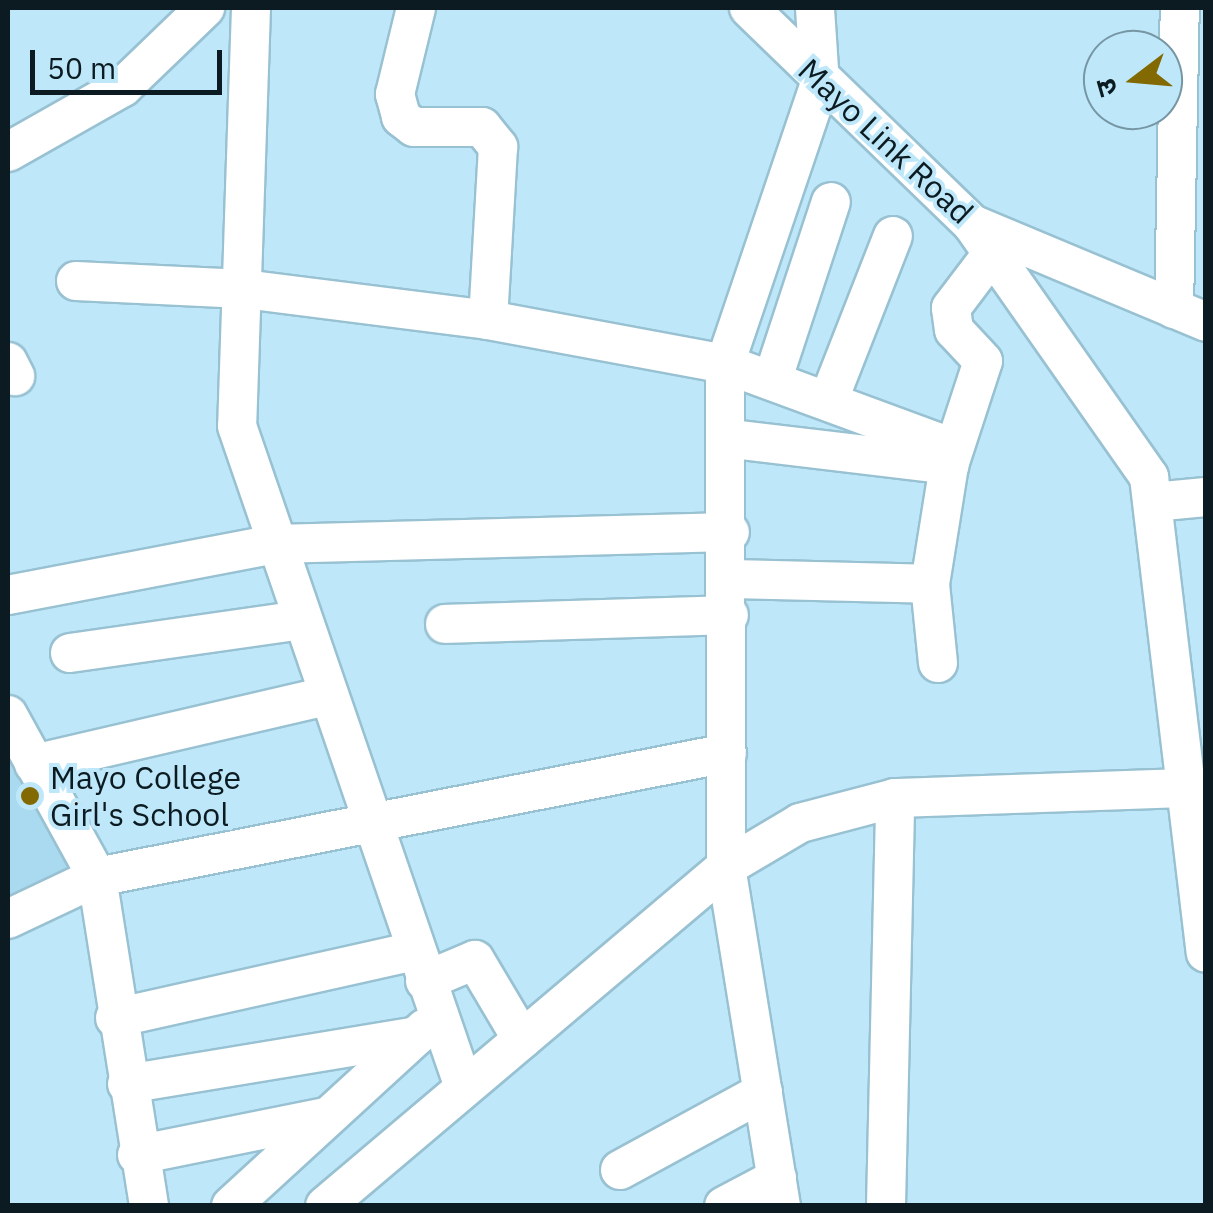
<!DOCTYPE html>
<html>
<head>
<meta charset="utf-8">
<style>
  body { margin:0 }
  #map { position:relative; width:1213px; height:1213px; overflow:hidden; background:#bee8fa; font-family:"IBM Plex Sans","Noto Sans Devanagari",sans-serif }
  div>[style] { position:absolute }
  .built>* { inset:0; background:#a9daef }
  .roads { filter:drop-shadow(2px 0 #98c1d2) drop-shadow(-2px 0 #98c1d2) drop-shadow(0 2px #98c1d2) drop-shadow(0 -2px #98c1d2) }
  .minor>* { height:38px; margin:-19px; padding:0 19px; transform-origin:19px; border-radius:19px; background:#fff }
  .dots>* { width:28px; height:28px; translate:-50% -50%; box-sizing:border-box; border:5px solid #bee8fa; border-radius:50% }
  span { translate:-50% -50%; white-space:nowrap; text-align:center; line-height:1.15; -webkit-text-stroke:8px #bee8fa; paint-order:stroke }
  .street-label { font-size:32px; color:#0b1b21 }
  .poi-label { font-size:32px; color:#0b1b21 }
  .left { translate:0 -50%; text-align:left }
  .frame { position:absolute; inset:0; border:10px solid #0b1b21; pointer-events:none }
  .north { position:absolute; left:1083px; top:30px; width:100px; height:100px; box-sizing:border-box; background:#bee8fa; border:2px solid #7696a3; border-radius:50%; rotate:254deg; font-size:28px; font-weight:700; line-height:40px; text-align:center; color:#0b1b21 }
  .north::after { content:''; display:block; margin:auto; width:35px; height:45px; background:#826901; clip-path:polygon(50% 0,100% 100%,50% 72%,0 100%) }
  .scale { position:absolute; left:30px; top:50px; width:192px; height:45px; box-sizing:border-box; border:5px solid #0b1b21; border-top:0; padding-left:12px; font-size:30px; line-height:35px; white-space:nowrap; color:#0b1b21; -webkit-text-stroke:8px #bee8fa; paint-order:stroke }
</style>
</head>
<body>
<div id="map">
  <div class="built">
    <div style="clip-path:polygon(8px 715px,97px 877px,8px 919px)"></div>
  </div>
  <div class="roads">
    <div class="minor">
      <div style="left:251px;top:8px;width:418px;rotate:91.9deg"></div>
      <div style="left:237px;top:426px;width:699px;rotate:71.05deg"></div>
      <div style="left:416px;top:8px;width:89px;rotate:103.7deg"></div>
      <div style="left:395px;top:94px;width:24px;rotate:75deg"></div>
      <div style="left:401px;top:117px;width:16px;rotate:38deg"></div>
      <div style="left:414px;top:127px;width:68px"></div>
      <div style="left:482px;top:127px;width:26px;rotate:51deg"></div>
      <div style="left:498px;top:147px;width:173px;rotate:93.3deg"></div>
      <div style="left:749px;top:8px;width:310px;rotate:44.1deg"></div>
      <div style="left:972px;top:224px;width:254px;rotate:22.7deg"></div>
      <div style="left:8px;top:152px;width:132px;rotate:-29.5deg"></div>
      <div style="left:123px;top:87px;width:114px;rotate:-43.9deg"></div>
      <div style="left:972px;top:224px;width:309px;rotate:55deg"></div>
      <div style="left:1149px;top:477px;width:479px;rotate:83.2deg"></div>
      <div style="left:76px;top:281px;width:168px;rotate:2.7deg"></div>
      <div style="left:244px;top:289px;width:246px;rotate:7.2deg"></div>
      <div style="left:488px;top:320px;width:241px;rotate:10.5deg"></div>
      <div style="left:725px;top:364px;width:243px;rotate:20.2deg"></div>
      <div style="left:1174px;top:309px;width:301px;rotate:-88.9deg"></div>
      <div style="left:8px;top:362px;width:16px;rotate:63deg"></div>
      <div style="left:774px;top:375px;width:182px;rotate:-71.8deg"></div>
      <div style="left:829px;top:399px;width:175px;rotate:-68.6deg"></div>
      <div style="left:732px;top:439px;width:219px;rotate:6.8deg"></div>
      <div style="left:1153px;top:502px;width:53px;rotate:-5.4deg"></div>
      <div style="left:730px;top:579px;width:200px;rotate:1.4deg"></div>
      <div style="left:8px;top:595px;width:272px;rotate:-10.8deg"></div>
      <div style="left:275px;top:544px;width:455px;rotate:-1.5deg"></div>
      <div style="left:445px;top:624px;width:284px;rotate:-1.8deg"></div>
      <div style="left:70px;top:653px;width:233px;rotate:-8.1deg"></div>
      <div style="left:938px;top:663px;width:79px;rotate:-95.8deg"></div>
      <div style="left:930px;top:584px;width:121px;rotate:-80.9deg"></div>
      <div style="left:949px;top:465px;width:109px;rotate:-71.9deg"></div>
      <div style="left:983px;top:361px;width:42px;rotate:-133.1deg"></div>
      <div style="left:954px;top:330px;width:22px;rotate:-98deg"></div>
      <div style="left:951px;top:308px;width:61px;rotate:-52.9deg"></div>
      <div style="left:8px;top:715px;width:185px;rotate:61.2deg"></div>
      <div style="left:97px;top:877px;width:333px;rotate:81deg"></div>
      <div style="left:34px;top:764px;width:300px;rotate:-13.1deg"></div>
      <div style="left:8px;top:919px;width:98px;rotate:-25.3deg"></div>
      <div style="left:97px;top:877px;width:642px;rotate:-11.13deg"></div>
      <div style="left:425px;top:981px;width:54px;rotate:-22.8deg"></div>
      <div style="left:475px;top:960px;width:92px;rotate:59.3deg"></div>
      <div style="left:115px;top:1018px;width:306px;rotate:-12.6deg"></div>
      <div style="left:127px;top:1084px;width:293px;rotate:-9.4deg"></div>
      <div style="left:137px;top:1155px;width:193px;rotate:-11.4deg"></div>
      <div style="left:620px;top:1170px;width:163px;rotate:-28.6deg"></div>
      <div style="left:231px;top:1206px;width:263px;rotate:-42.5deg"></div>
      <div style="left:325px;top:1206px;width:525px;rotate:-40.21deg"></div>
      <div style="left:726px;top:867px;width:86px;rotate:-30.7deg"></div>
      <div style="left:800px;top:823px;width:98px;rotate:-14.7deg"></div>
      <div style="left:895px;top:798px;width:292px;rotate:-2deg"></div>
      <div style="left:724px;top:1206px;width:60px;rotate:-27.8deg"></div>
      <div style="left:781px;top:1206px;width:343px;rotate:-99.2deg"></div>
      <div style="left:726px;top:867px;width:503px;rotate:-90.11deg"></div>
      <div style="left:725px;top:364px;width:296px;rotate:-71.3deg"></div>
      <div style="left:820px;top:84px;width:76px;rotate:-93.8deg"></div>
      <div style="left:886px;top:1206px;width:408px;rotate:-88.7deg"></div>
    </div>
  </div>
  <div class="dots">
    <div style="left:30px;top:796px;background:#826901"></div>
  </div>
  <div class="street-label">
    <span style="left:886px;top:141px;rotate:43deg">Mayo Link Road</span>
  </div>
  <div class="poi-label">
    <span class="left" style="left:50px;top:796px">Mayo College<br>Girl's School</span>
  </div>
  <div class="frame"></div>
  <div class="north">उ</div>
  <div class="scale">50 m</div>
</div>
</body>
</html>
